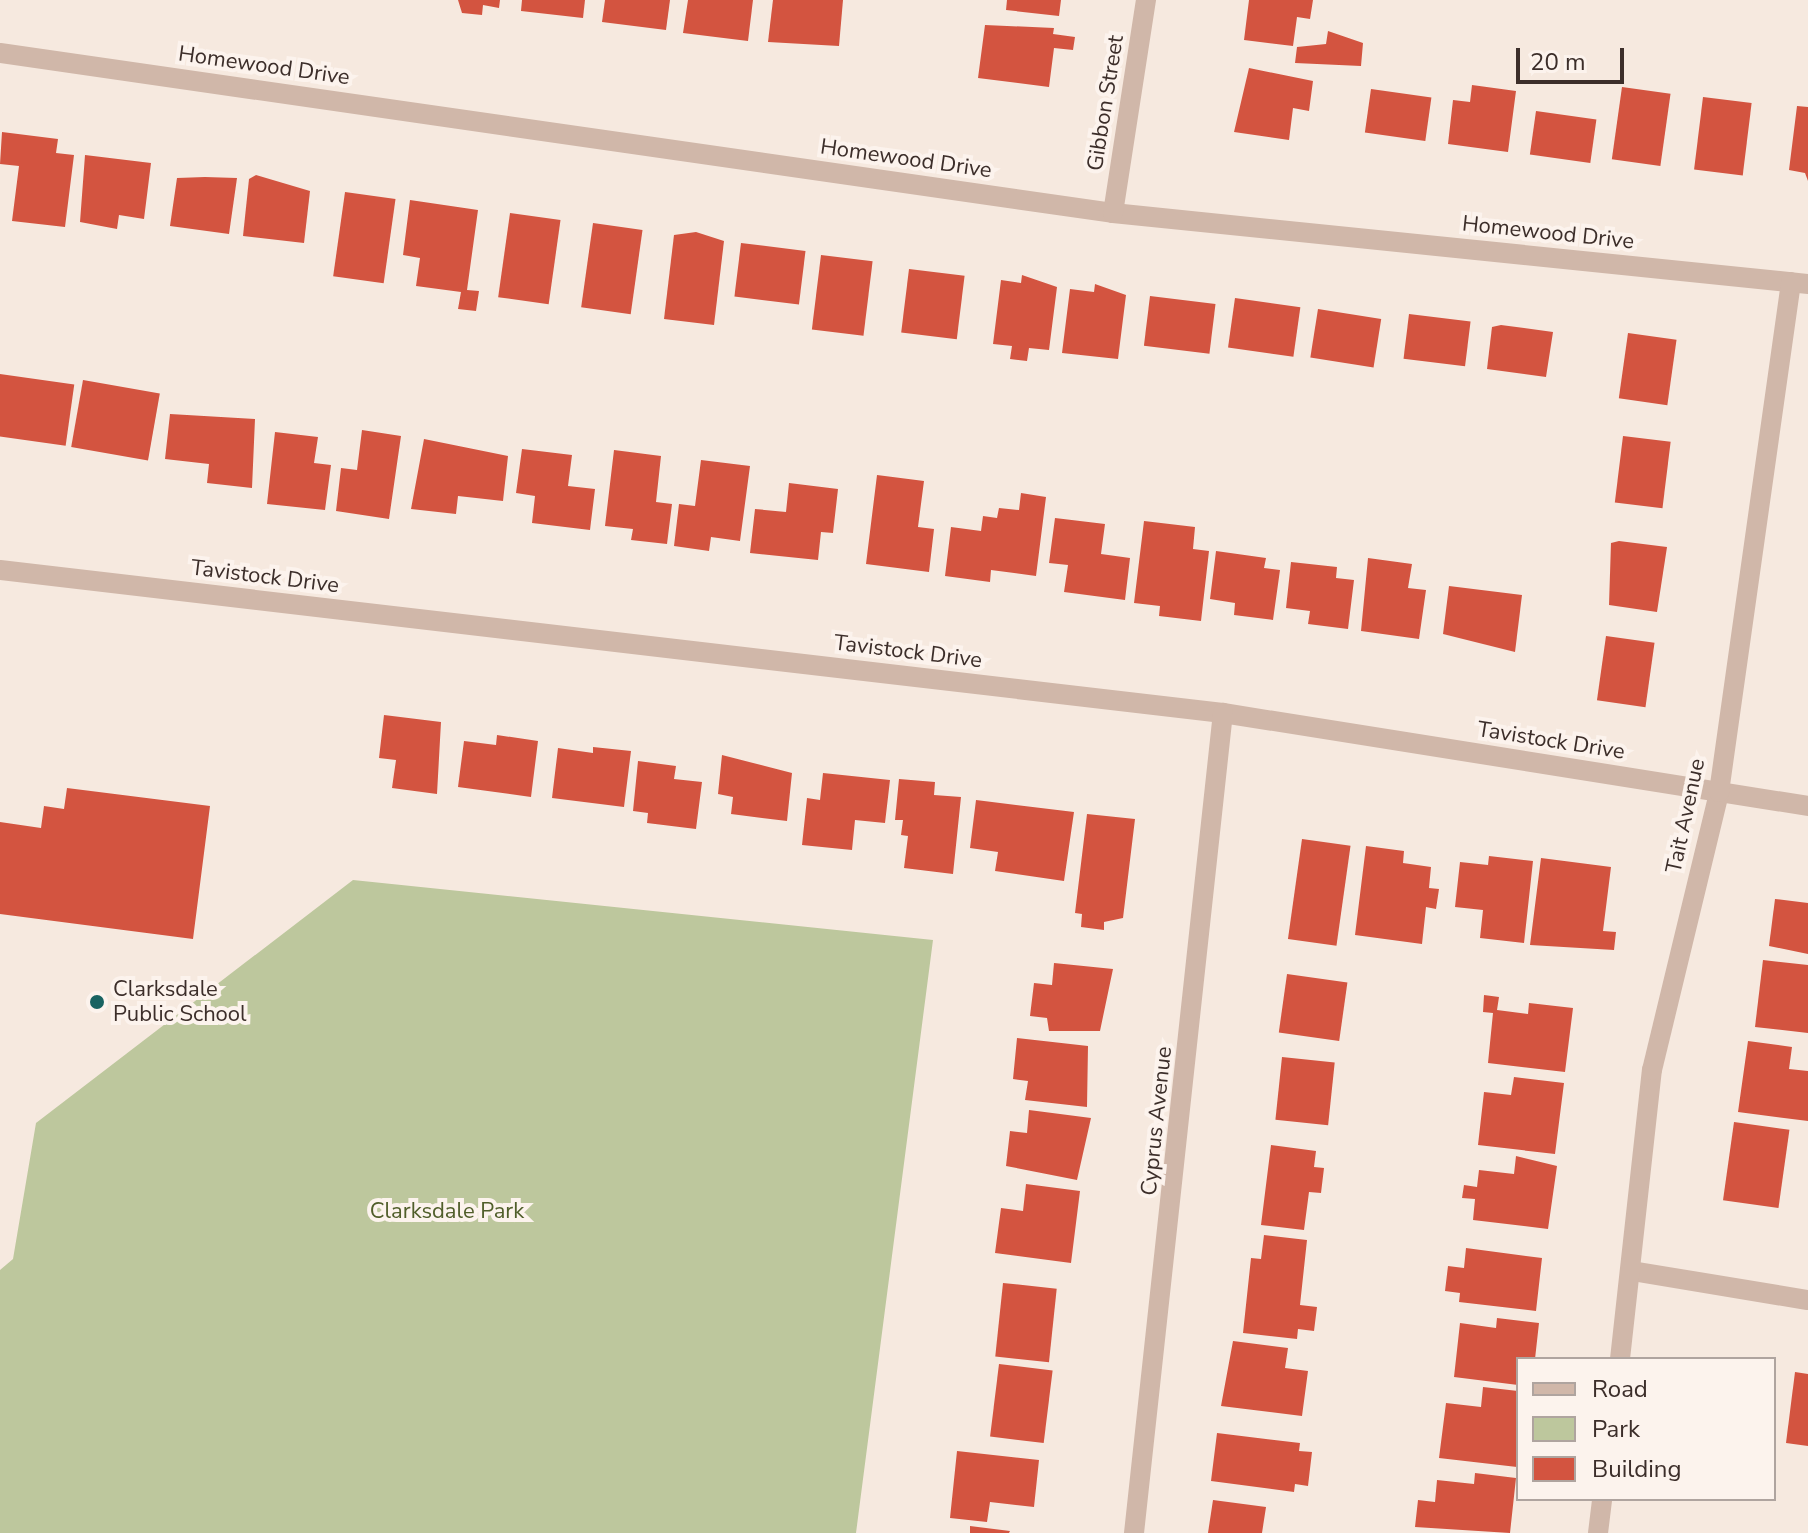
<!DOCTYPE html>
<html>
<head>
<meta charset="utf-8">
<style>
  body { margin:0 }
  #map { position:relative; width:1808px; height:1533px; overflow:hidden; background:#f6e9df; font-family:"Nunito Sans",sans-serif }
  div>[style] { position:absolute }
  .green>* { inset:0; background:#bdc79d }
  .building>* { inset:0; background:#d35440; transform-origin:0 0 }
  .minor>* { height:20px; margin:-10px; padding:0 10px; transform-origin:10px; border-radius:10px; background:#d0b7a9 }
  .dots>* { width:22px; height:22px; translate:-50% -50%; box-sizing:border-box; border:4px solid #fcf3ed; border-radius:50% }
  span { translate:-50% -50%; white-space:nowrap; text-align:center; line-height:1.15; -webkit-text-stroke:8px #fcf3ed; paint-order:stroke }
  .street-label { font-size:22px; color:#3c2e2a }
  .poi-label { font-size:22px; color:#3c2e2a }
  .left { translate:0 -50%; text-align:left }
  .park-label { font-size:22px; color:#505e2a }
  .legend { position:absolute; left:1516px; top:1357px; width:260px; height:144px; box-sizing:border-box; background:#fcf3ed; border:2px solid #afa49f; margin:0; padding:10px 14px; list-style:none; font-size:24px; color:#3c2e2a }
  .legend li { display:flex; align-items:center; gap:16px; height:40px }
  .legend b { width:40px; border:2px solid #afa49f }
  .scale { position:absolute; left:1516px; top:48px; width:108px; height:36px; box-sizing:border-box; border:4px solid #3c2e2a; border-top:0; padding-left:10px; font-size:24px; line-height:28px; white-space:nowrap; color:#3c2e2a; -webkit-text-stroke:6px #fcf3ed; paint-order:stroke }
</style>
</head>
<body>
<div id="map">
  <div class="green">
    <div style="clip-path:polygon(353px 880px,933px 940px,856px 1533px,0 1533px,0 1270px,13px 1259px,36px 1123px)"></div>
  </div>
  <div class="building">
    <div style="clip-path:polygon(458px 0,500px 0,499px 8px,483px 5px,482px 15px,462px 13px)"></div>
    <div style="clip-path:polygon(522px 0,585px 0,583px 18px,521px 11px)"></div>
    <div style="clip-path:polygon(605px 0,670px 0,666px 30px,602px 22px)"></div>
    <div style="clip-path:polygon(688px 0,753px 0,748px 41px,683px 33px)"></div>
    <div style="clip-path:polygon(773px 0,843px 0,839px 46px,768px 42px)"></div>
    <div style="clip-path:polygon(1007px 0,1061px 0,1059px 16px,1006px 10px)"></div>
    <div style="clip-path:polygon(1249px 0,1313px 0,1310px 19px,1297px 17px,1293px 46px,1244px 40px)"></div>
    <div style="clip-path:polygon(985px 25px,1054px 28px,1053px 34px,1075px 37px,1073px 50px,1054px 48px,1049px 87px,978px 78px)"></div>
    <div style="clip-path:polygon(1328px 31px,1363px 43px,1361px 66px,1295px 63px,1297px 47px,1326px 44px)"></div>
    <div style="clip-path:polygon(1249px 68px,1313px 81px,1309px 111px,1293px 108px,1289px 140px,1234px 132px)"></div>
    <div style="clip-path:polygon(1472px 85px,1516px 91px,1508px 152px,1448px 144px,1453px 100px,1470px 102px)"></div>
    <div style="left:1622px;top:87px;width:49px;height:73px;rotate:8deg"></div>
    <div style="left:1371px;top:89px;width:61px;height:44px;rotate:8deg"></div>
    <div style="left:1703px;top:97px;width:49px;height:73px;rotate:7deg"></div>
    <div style="clip-path:polygon(1797px 106px,1808px 107px,1808px 181px,1805px 173px,1789px 170px)"></div>
    <div style="left:1536px;top:111px;width:61px;height:44px;rotate:8deg"></div>
    <div style="clip-path:polygon(2px 132px,58px 139px,56px 153px,74px 155px,65px 227px,12px 221px,19px 166px,0 164px)"></div>
    <div style="clip-path:polygon(85px 155px,151px 163px,144px 219px,119px 215px,117px 229px,80px 222px)"></div>
    <div style="clip-path:polygon(256px 175px,310px 191px,304px 243px,243px 236px,249px 179px)"></div>
    <div style="clip-path:polygon(205px 177px,237px 178px,229px 234px,170px 226px,177px 178px)"></div>
    <div style="left:345px;top:192px;width:51px;height:85px;rotate:8deg"></div>
    <div style="clip-path:polygon(410px 200px,478px 210px,467px 290px,479px 291px,476px 311px,458px 309px,461px 292px,416px 286px,420px 258px,403px 255px)"></div>
    <div style="left:510px;top:213px;width:51px;height:85px;rotate:8deg"></div>
    <div style="left:593px;top:223px;width:50px;height:85px;rotate:8deg"></div>
    <div style="clip-path:polygon(696px 232px,724px 241px,714px 325px,664px 319px,674px 235px)"></div>
    <div style="left:741px;top:243px;width:65px;height:54px;rotate:7deg"></div>
    <div style="left:821px;top:255px;width:52px;height:75px;rotate:7deg"></div>
    <div style="left:909px;top:269px;width:56px;height:64px;rotate:7deg"></div>
    <div style="clip-path:polygon(1022px 275px,1057px 287px,1049px 350px,1029px 348px,1027px 361px,1010px 359px,1012px 346px,993px 344px,1001px 280px,1021px 283px)"></div>
    <div style="clip-path:polygon(1095px 284px,1126px 295px,1118px 359px,1062px 353px,1070px 289px,1094px 292px)"></div>
    <div style="left:1150px;top:296px;width:66px;height:50px;rotate:7deg"></div>
    <div style="left:1235px;top:298px;width:66px;height:50px;rotate:8deg"></div>
    <div style="left:1318px;top:309px;width:64px;height:49px;rotate:9deg"></div>
    <div style="left:1409px;top:314px;width:62px;height:45px;rotate:7deg"></div>
    <div style="clip-path:polygon(1501px 325px,1553px 332px,1546px 377px,1487px 369px,1492px 327px)"></div>
    <div style="left:1628px;top:333px;width:49px;height:66px;rotate:8deg"></div>
    <div style="left:0;top:374px;width:75px;height:62px;rotate:8deg"></div>
    <div style="left:83px;top:380px;width:78px;height:68px;rotate:10deg"></div>
    <div style="clip-path:polygon(170px 414px,255px 419px,252px 488px,207px 483px,209px 464px,165px 459px)"></div>
    <div style="clip-path:polygon(362px 430px,401px 436px,389px 519px,336px 511px,341px 468px,357px 470px)"></div>
    <div style="clip-path:polygon(275px 432px,318px 437px,314px 463px,331px 465px,325px 510px,267px 504px)"></div>
    <div style="left:1623px;top:436px;width:48px;height:67px;rotate:7deg"></div>
    <div style="clip-path:polygon(424px 439px,508px 456px,503px 501px,458px 496px,456px 514px,411px 509px)"></div>
    <div style="clip-path:polygon(522px 449px,572px 455px,568px 486px,595px 489px,590px 530px,532px 523px,535px 496px,516px 493px)"></div>
    <div style="clip-path:polygon(614px 450px,661px 456px,656px 502px,672px 504px,667px 544px,631px 540px,633px 529px,605px 526px)"></div>
    <div style="clip-path:polygon(701px 460px,750px 466px,740px 541px,711px 537px,709px 551px,674px 546px,679px 504px,695px 506px)"></div>
    <div style="clip-path:polygon(877px 475px,924px 481px,918px 527px,934px 529px,929px 572px,866px 564px)"></div>
    <div style="clip-path:polygon(789px 483px,838px 489px,833px 533px,821px 532px,818px 560px,750px 553px,755px 509px,786px 512px)"></div>
    <div style="clip-path:polygon(1021px 493px,1046px 497px,1036px 576px,991px 570px,990px 582px,945px 576px,951px 527px,981px 531px,983px 516px,997px 518px,999px 508px,1019px 510px)"></div>
    <div style="clip-path:polygon(1055px 518px,1105px 524px,1101px 554px,1130px 558px,1125px 600px,1064px 592px,1068px 565px,1049px 563px)"></div>
    <div style="clip-path:polygon(1144px 521px,1195px 527px,1193px 549px,1209px 551px,1201px 621px,1159px 616px,1160px 606px,1134px 603px)"></div>
    <div style="clip-path:polygon(1619px 541px,1667px 547px,1657px 612px,1609px 605px,1611px 543px)"></div>
    <div style="clip-path:polygon(1216px 551px,1266px 558px,1264px 568px,1280px 570px,1273px 620px,1234px 615px,1235px 603px,1210px 599px)"></div>
    <div style="clip-path:polygon(1368px 558px,1412px 564px,1408px 588px,1426px 590px,1419px 639px,1361px 631px)"></div>
    <div style="clip-path:polygon(1291px 562px,1337px 567px,1336px 578px,1354px 580px,1348px 629px,1308px 624px,1310px 611px,1286px 608px)"></div>
    <div style="clip-path:polygon(1449px 586px,1522px 595px,1515px 652px,1443px 634px)"></div>
    <div style="left:1606px;top:636px;width:49px;height:65px;rotate:8deg"></div>
    <div style="clip-path:polygon(384px 715px,441px 722px,437px 794px,392px 788px,396px 760px,379px 758px)"></div>
    <div style="clip-path:polygon(497px 735px,538px 741px,531px 797px,458px 787px,464px 741px,496px 745px)"></div>
    <div style="clip-path:polygon(593px 747px,631px 751px,624px 807px,552px 798px,558px 748px,593px 753px)"></div>
    <div style="clip-path:polygon(722px 755px,792px 773px,787px 821px,731px 814px,733px 797px,718px 794px)"></div>
    <div style="clip-path:polygon(638px 761px,676px 766px,674px 779px,702px 782px,696px 829px,647px 823px,648px 813px,633px 811px)"></div>
    <div style="clip-path:polygon(823px 773px,890px 780px,885px 823px,855px 820px,852px 850px,802px 845px,807px 798px,820px 800px)"></div>
    <div style="clip-path:polygon(899px 779px,935px 782px,934px 795px,961px 797px,953px 874px,904px 868px,908px 836px,901px 835px,903px 820px,895px 820px)"></div>
    <div style="clip-path:polygon(67px 788px,210px 806px,193px 939px,0 914px,0 822px,41px 828px,44px 806px,64px 809px)"></div>
    <div style="clip-path:polygon(976px 800px,1074px 812px,1064px 881px,995px 871px,998px 852px,970px 848px)"></div>
    <div style="clip-path:polygon(1087px 814px,1135px 819px,1123px 918px,1104px 922px,1104px 930px,1081px 927px,1082px 914px,1075px 913px)"></div>
    <div style="left:1302px;top:839px;width:49px;height:101px;rotate:8deg"></div>
    <div style="clip-path:polygon(1366px 846px,1404px 851px,1403px 863px,1431px 867px,1429px 888px,1439px 889px,1436px 909px,1426px 907px,1422px 944px,1355px 935px)"></div>
    <div style="clip-path:polygon(1489px 856px,1533px 861px,1524px 943px,1480px 938px,1483px 910px,1455px 907px,1460px 862px,1488px 865px)"></div>
    <div style="clip-path:polygon(1541px 858px,1611px 867px,1603px 931px,1616px 932px,1614px 950px,1530px 945px)"></div>
    <div style="clip-path:polygon(1775px 899px,1808px 903px,1808px 954px,1769px 946px)"></div>
    <div style="clip-path:polygon(1763px 960px,1808px 965px,1808px 1033px,1755px 1027px)"></div>
    <div style="clip-path:polygon(1054px 963px,1113px 969px,1100px 1031px,1049px 1031px,1047px 1018px,1030px 1016px,1034px 983px,1052px 985px)"></div>
    <div style="left:1287px;top:974px;width:61px;height:59px;rotate:8deg"></div>
    <div style="clip-path:polygon(1484px 995px,1499px 997px,1497px 1010px,1528px 1014px,1529px 1003px,1573px 1008px,1565px 1072px,1488px 1063px,1493px 1013px,1483px 1012px)"></div>
    <div style="clip-path:polygon(1017px 1038px,1088px 1046px,1087px 1107px,1025px 1100px,1028px 1081px,1013px 1079px)"></div>
    <div style="clip-path:polygon(1748px 1041px,1792px 1047px,1789px 1069px,1808px 1071px,1808px 1121px,1738px 1112px)"></div>
    <div style="left:1282px;top:1057px;width:53px;height:63px;rotate:6deg"></div>
    <div style="clip-path:polygon(1514px 1077px,1564px 1083px,1555px 1154px,1478px 1145px,1484px 1092px,1511px 1095px)"></div>
    <div style="clip-path:polygon(1029px 1110px,1091px 1118px,1077px 1180px,1006px 1166px,1010px 1131px,1027px 1133px)"></div>
    <div style="left:1734px;top:1122px;width:56px;height:79px;rotate:8deg"></div>
    <div style="clip-path:polygon(1271px 1145px,1316px 1151px,1314px 1167px,1324px 1168px,1321px 1193px,1309px 1192px,1304px 1230px,1261px 1225px)"></div>
    <div style="clip-path:polygon(1516px 1156px,1557px 1166px,1548px 1229px,1473px 1220px,1475px 1199px,1462px 1198px,1464px 1185px,1477px 1187px,1479px 1170px,1514px 1174px)"></div>
    <div style="clip-path:polygon(1026px 1184px,1080px 1191px,1071px 1263px,995px 1253px,1001px 1208px,1023px 1211px)"></div>
    <div style="clip-path:polygon(1264px 1235px,1307px 1240px,1300px 1305px,1317px 1307px,1314px 1331px,1298px 1329px,1297px 1339px,1243px 1333px,1251px 1258px,1261px 1259px)"></div>
    <div style="clip-path:polygon(1466px 1248px,1542px 1258px,1536px 1311px,1459px 1302px,1460px 1293px,1445px 1291px,1448px 1266px,1464px 1268px)"></div>
    <div style="left:1003px;top:1283px;width:54px;height:74px;rotate:6deg"></div>
    <div style="clip-path:polygon(1497px 1318px,1539px 1323px,1535px 1359px,1518px 1359px,1518px 1385px,1454px 1377px,1460px 1323px,1496px 1328px)"></div>
    <div style="clip-path:polygon(1233px 1341px,1288px 1348px,1285px 1368px,1308px 1371px,1302px 1416px,1221px 1406px)"></div>
    <div style="left:999px;top:1364px;width:54px;height:73px;rotate:7deg"></div>
    <div style="clip-path:polygon(1795px 1372px,1808px 1374px,1808px 1446px,1786px 1443px)"></div>
    <div style="clip-path:polygon(1483px 1387px,1518px 1391px,1517px 1467px,1439px 1458px,1446px 1403px,1481px 1407px)"></div>
    <div style="clip-path:polygon(1217px 1433px,1300px 1443px,1299px 1451px,1312px 1452px,1308px 1486px,1295px 1484px,1294px 1492px,1211px 1481px)"></div>
    <div style="clip-path:polygon(957px 1451px,1039px 1460px,1034px 1507px,990px 1502px,987px 1522px,950px 1518px)"></div>
    <div style="clip-path:polygon(1475px 1473px,1516px 1478px,1510px 1533px,1415px 1527px,1418px 1500px,1435px 1502px,1437px 1480px,1474px 1484px)"></div>
    <div style="clip-path:polygon(1213px 1500px,1266px 1507px,1262px 1533px,1208px 1533px)"></div>
    <div style="clip-path:polygon(970px 1526px,1010px 1531px,1009px 1533px,970px 1533px)"></div>
  </div>
  <div class="minor">
    <div style="left:0;top:53px;width:1124px;rotate:8.18deg"></div>
    <div style="left:1113px;top:213px;width:699px;rotate:5.83deg"></div>
    <div style="left:1113px;top:213px;width:216px;rotate:-81.2deg"></div>
    <div style="left:0;top:570px;width:1231px;rotate:6.67deg"></div>
    <div style="left:1223px;top:713px;width:592px;rotate:9.03deg"></div>
    <div style="left:1632px;top:1271px;width:178px;rotate:9.4deg"></div>
    <div style="left:1620px;top:1359px;width:291px;rotate:-83.7deg"></div>
    <div style="left:1652px;top:1070px;width:286px;rotate:-76.4deg"></div>
    <div style="left:1719px;top:792px;width:515px;rotate:-81.96deg"></div>
    <div style="left:1134px;top:1533px;width:825px;rotate:-83.81deg"></div>
    <div style="left:1598px;top:1533px;width:34px;rotate:-83deg"></div>
  </div>
  <div class="dots">
    <div style="left:97px;top:1002px;background:#196361"></div>
  </div>
  <div class="street-label">
    <span style="left:264px;top:66px;rotate:8deg">Homewood Drive</span>
    <span style="left:1106px;top:103px;rotate:-81deg">Gibbon Street</span>
    <span style="left:906px;top:159px;rotate:8deg">Homewood Drive</span>
    <span style="left:1548px;top:233px;rotate:6deg">Homewood Drive</span>
    <span style="left:265px;top:577px;rotate:7deg">Tavistock Drive</span>
    <span style="left:908px;top:652px;rotate:7deg">Tavistock Drive</span>
    <span style="left:1551px;top:741px;rotate:9deg">Tavistock Drive</span>
    <span style="left:1686px;top:816px;rotate:-78deg">Tait Avenue</span>
    <span style="left:1157px;top:1121px;rotate:-84deg">Cyprus Avenue</span>
  </div>
  <div class="poi-label">
    <span class="left" style="left:113px;top:1002px">Clarksdale<br>Public School</span>
  </div>
  <div class="park-label">
    <span style="left:447px;top:1212px">Clarksdale Park</span>
  </div>
  <ul class="legend">
  <li><b style="height:10px;background:#d0b7a9"></b>Road</li>
  <li><b style="height:22px;background:#bdc79d"></b>Park</li>
  <li><b style="height:22px;background:#d35440"></b>Building</li>
  </ul>
  <div class="scale">20 m</div>
</div>
</body>
</html>
